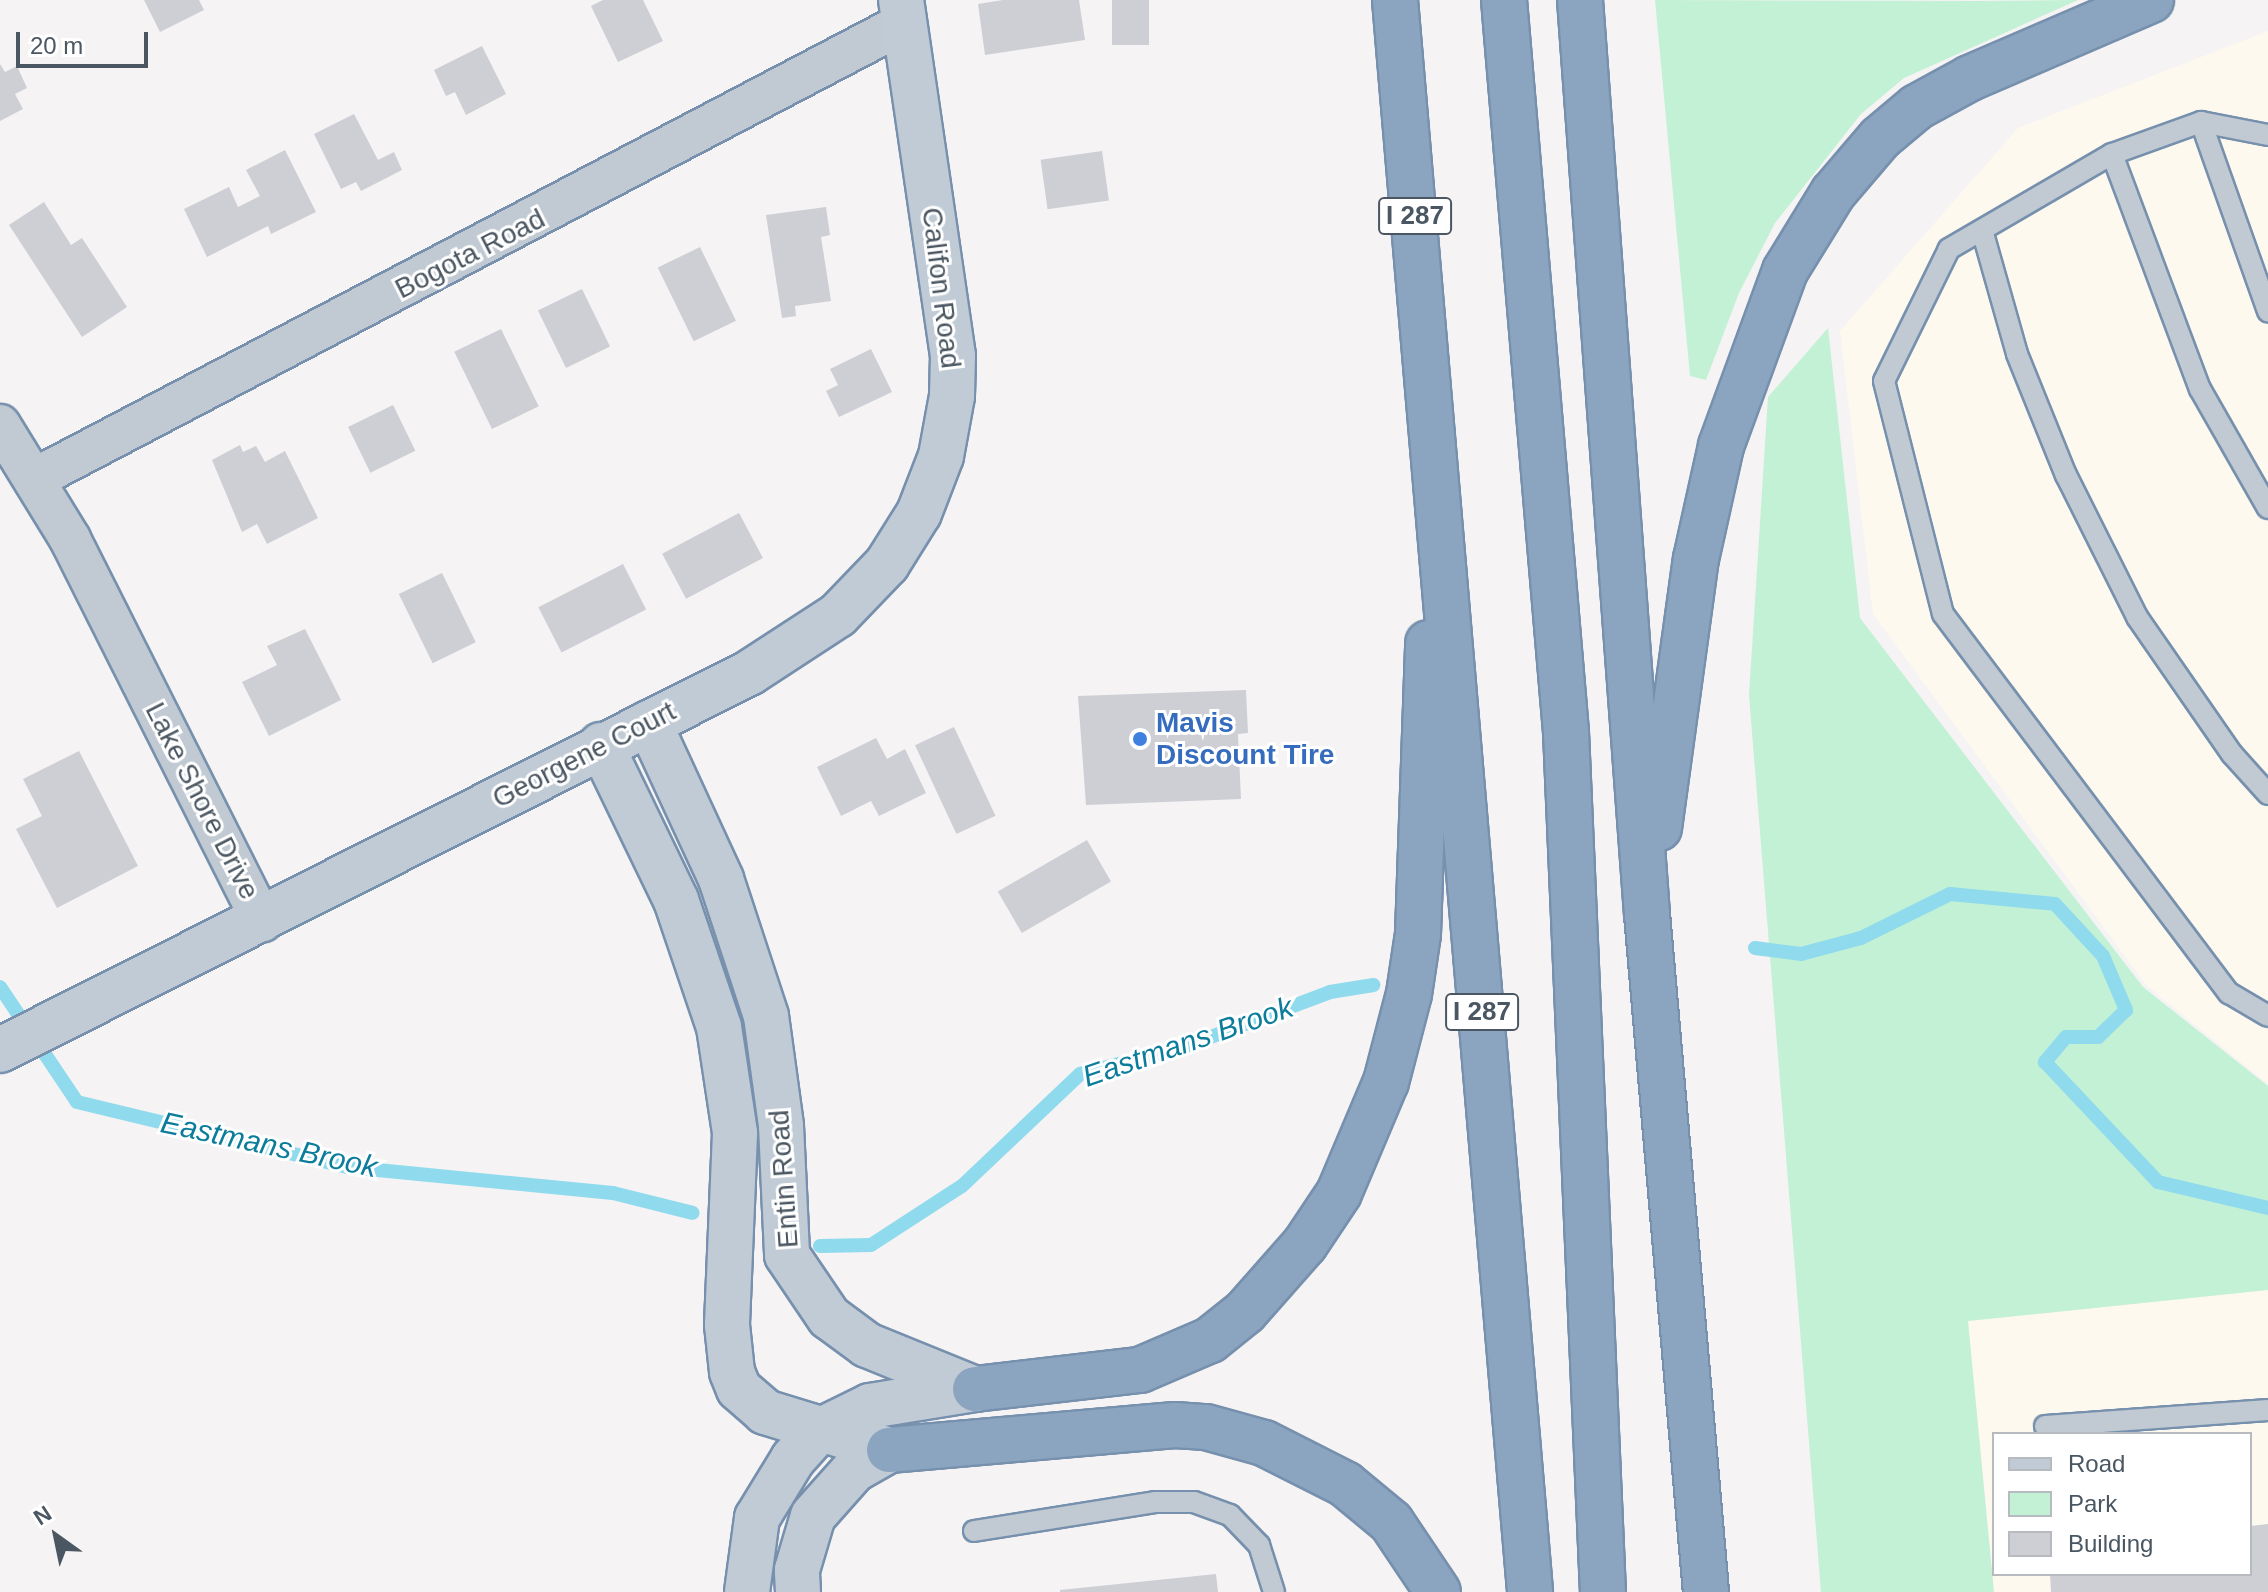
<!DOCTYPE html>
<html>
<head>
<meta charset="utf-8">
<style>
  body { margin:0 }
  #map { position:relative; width:2268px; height:1592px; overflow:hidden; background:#f5f3f3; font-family:Arial,sans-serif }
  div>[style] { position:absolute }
  .commercial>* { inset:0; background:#fdf9ef }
  .green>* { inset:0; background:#c3f1d5 }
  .stream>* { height:14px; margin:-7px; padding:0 7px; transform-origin:7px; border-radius:7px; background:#90daee }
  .building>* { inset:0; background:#cdcfd5; transform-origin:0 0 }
  .roads { filter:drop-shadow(2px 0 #7690ad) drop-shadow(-2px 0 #7690ad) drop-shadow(0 2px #7690ad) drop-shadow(0 -2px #7690ad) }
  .lane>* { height:20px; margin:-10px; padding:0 10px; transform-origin:10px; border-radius:10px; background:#c1cad2 }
  .street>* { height:40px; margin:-20px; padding:0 20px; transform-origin:20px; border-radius:20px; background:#c1cad2 }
  .secondary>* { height:44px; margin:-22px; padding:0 22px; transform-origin:22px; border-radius:22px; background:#c1cbd6 }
  .highway>* { height:44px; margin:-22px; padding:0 22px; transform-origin:22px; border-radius:22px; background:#8ba5c1 }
  .dots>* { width:22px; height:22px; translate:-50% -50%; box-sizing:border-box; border:4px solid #fff; border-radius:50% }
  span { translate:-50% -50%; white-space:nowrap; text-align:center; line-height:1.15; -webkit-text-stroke:6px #fff; paint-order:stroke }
  .shield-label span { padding:2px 6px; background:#fff; border:2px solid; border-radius:6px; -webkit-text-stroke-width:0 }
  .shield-label { font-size:26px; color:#4a5661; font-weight:700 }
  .street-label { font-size:28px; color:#4a5661 }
  .shop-label { font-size:28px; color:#366cbe; font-weight:700 }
  .left { translate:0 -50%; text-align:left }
  .water-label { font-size:30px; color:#0c7c9b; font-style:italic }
  .legend { position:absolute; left:1992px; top:1432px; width:260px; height:144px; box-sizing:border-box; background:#fff; border:2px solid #b7bbc0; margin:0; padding:10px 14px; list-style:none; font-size:24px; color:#4a5661 }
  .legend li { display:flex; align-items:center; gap:16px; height:40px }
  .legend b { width:40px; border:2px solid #b7bbc0 }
  .north { position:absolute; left:16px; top:1496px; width:80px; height:80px; -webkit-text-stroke:6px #fff; paint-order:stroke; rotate:327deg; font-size:22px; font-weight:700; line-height:32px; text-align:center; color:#4a5661 }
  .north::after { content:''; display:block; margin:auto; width:28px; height:36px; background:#4a5661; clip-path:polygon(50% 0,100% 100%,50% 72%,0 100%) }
  .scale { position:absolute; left:16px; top:32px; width:132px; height:36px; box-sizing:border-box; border:4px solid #4a5661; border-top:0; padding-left:10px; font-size:24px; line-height:28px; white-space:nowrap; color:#4a5661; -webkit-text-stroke:6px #fff; paint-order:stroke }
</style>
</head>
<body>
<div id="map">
  <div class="commercial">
    <div style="clip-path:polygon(2268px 31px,2268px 1084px,2146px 985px,1873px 614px,1840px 331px,2018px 128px)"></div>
    <div style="clip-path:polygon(evenodd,2268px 1290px,2268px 1592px,1994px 1592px,1968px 1321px,2268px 1290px,1994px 1434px,2250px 1434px,2250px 1574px,1994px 1574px,1994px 1434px)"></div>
  </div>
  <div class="green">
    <div style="clip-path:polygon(1655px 0,1979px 1px,2078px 0,1904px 78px,1861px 114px,1775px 223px,1739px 293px,1706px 380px,1690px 376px)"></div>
    <div style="clip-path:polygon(1828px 328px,1860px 618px,2143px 987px,2268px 1086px,2268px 1290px,1968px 1321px,1994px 1592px,1821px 1592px,1749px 695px,1768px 397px)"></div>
  </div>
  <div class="stream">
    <div style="left:1755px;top:948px;width:46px;rotate:7.4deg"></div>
    <div style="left:1801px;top:954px;width:62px;rotate:-14.9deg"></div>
    <div style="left:1861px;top:938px;width:99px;rotate:-26.3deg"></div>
    <div style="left:1950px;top:894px;width:105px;rotate:5.4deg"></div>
    <div style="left:2055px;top:904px;width:71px;rotate:47.3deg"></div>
    <div style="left:2103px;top:956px;width:59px;rotate:66.9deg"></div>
    <div style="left:2126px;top:1010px;width:39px;rotate:136deg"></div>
    <div style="left:2098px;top:1037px;width:32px;rotate:180deg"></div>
    <div style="left:2066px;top:1037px;width:33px;rotate:130deg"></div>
    <div style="left:2045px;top:1062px;width:165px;rotate:46.7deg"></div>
    <div style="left:2158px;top:1182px;width:113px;rotate:13.3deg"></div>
    <div style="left:0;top:987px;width:138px;rotate:56.2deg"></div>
    <div style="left:77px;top:1102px;width:278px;rotate:13.5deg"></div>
    <div style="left:347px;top:1167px;width:267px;rotate:5.6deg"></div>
    <div style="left:613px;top:1193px;width:82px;rotate:14deg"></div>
    <div style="left:820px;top:1246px;width:51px;rotate:-1.1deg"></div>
    <div style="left:871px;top:1245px;width:108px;rotate:-33deg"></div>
    <div style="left:962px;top:1186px;width:163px;rotate:-43.5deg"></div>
    <div style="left:1080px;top:1074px;width:107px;rotate:-14.6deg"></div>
    <div style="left:1184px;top:1047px;width:156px;rotate:-20.6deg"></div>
    <div style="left:1330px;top:992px;width:44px;rotate:-9.2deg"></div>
  </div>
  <div class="building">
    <div style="clip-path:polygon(144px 0,199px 0,204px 10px,160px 32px)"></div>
    <div style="clip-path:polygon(603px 0,643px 0,663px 41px,618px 62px,591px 6px)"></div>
    <div style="clip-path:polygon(1003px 0,1079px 0,1085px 40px,985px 55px,978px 4px)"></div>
    <div style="left:1112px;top:0;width:37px;height:45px"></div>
    <div style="clip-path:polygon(482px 46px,506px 94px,466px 115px,455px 92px,446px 96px,434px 70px)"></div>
    <div style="clip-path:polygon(0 64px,5px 72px,17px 66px,27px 88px,15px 94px,23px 109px,0 121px)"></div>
    <div style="clip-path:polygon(354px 114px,378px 160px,394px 152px,402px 170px,361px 191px,356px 182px,341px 189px,314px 134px)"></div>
    <div style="clip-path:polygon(285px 150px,316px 212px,271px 234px,268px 226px,207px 257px,184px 209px,229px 187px,238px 207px,260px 196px,246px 170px)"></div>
    <div style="left:1102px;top:151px;width:50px;height:62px;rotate:82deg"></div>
    <div style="clip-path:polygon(44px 202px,71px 245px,82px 238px,127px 307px,82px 337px,9px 225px)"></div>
    <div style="clip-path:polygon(826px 207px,830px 235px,821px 237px,831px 301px,795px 306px,796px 316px,782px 318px,766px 215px)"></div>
    <div style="left:700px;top:247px;width:82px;height:47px;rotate:64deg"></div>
    <div style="left:582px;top:289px;width:64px;height:49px;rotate:64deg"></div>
    <div style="left:501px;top:329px;width:86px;height:52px;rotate:64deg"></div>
    <div style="clip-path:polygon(871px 349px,892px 392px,839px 417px,826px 391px,838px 385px,830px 369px)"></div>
    <div style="left:393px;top:405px;width:51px;height:50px;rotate:64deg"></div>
    <div style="clip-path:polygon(240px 445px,243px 452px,256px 446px,265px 462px,285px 451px,318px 518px,267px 544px,257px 524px,242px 532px,212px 460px)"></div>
    <div style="left:739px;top:513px;width:51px;height:87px;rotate:62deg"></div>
    <div style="left:623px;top:564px;width:51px;height:95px;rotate:63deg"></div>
    <div style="left:442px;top:573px;width:77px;height:48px;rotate:64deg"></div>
    <div style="clip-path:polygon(305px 629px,341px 700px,269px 736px,242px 682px,277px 665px,267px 646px)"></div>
    <div style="clip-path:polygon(1246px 690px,1248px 733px,1238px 734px,1241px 799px,1086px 805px,1078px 696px)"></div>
    <div style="left:954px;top:727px;width:98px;height:43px;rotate:65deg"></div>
    <div style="clip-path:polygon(876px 738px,887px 759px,905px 749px,926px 793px,879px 816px,871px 801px,841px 816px,817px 767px)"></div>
    <div style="clip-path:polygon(79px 751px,138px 866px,57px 908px,16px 829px,42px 816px,23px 779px)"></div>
    <div style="left:1087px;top:840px;width:48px;height:103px;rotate:60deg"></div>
    <div style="clip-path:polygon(2268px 1524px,2268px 1592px,2051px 1592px,2050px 1574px,2250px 1574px,2250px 1526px)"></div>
    <div style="clip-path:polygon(1216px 1574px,1218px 1592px,1060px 1592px,1060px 1590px)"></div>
  </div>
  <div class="roads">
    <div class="lane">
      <div style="left:2201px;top:122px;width:201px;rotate:70.5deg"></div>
      <div style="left:2268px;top:135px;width:68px;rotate:-169deg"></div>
      <div style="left:2201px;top:122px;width:95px;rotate:160.2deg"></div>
      <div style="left:2112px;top:154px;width:189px;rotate:149.8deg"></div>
      <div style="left:1949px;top:249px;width:147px;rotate:116.2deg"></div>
      <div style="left:1884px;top:381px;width:240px;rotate:75.8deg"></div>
      <div style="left:1943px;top:614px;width:475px;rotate:53deg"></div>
      <div style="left:2229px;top:993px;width:45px;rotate:30.5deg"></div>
      <div style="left:2112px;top:154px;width:251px;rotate:69.5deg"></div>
      <div style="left:2200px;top:389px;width:137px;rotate:60.3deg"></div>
      <div style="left:1982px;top:230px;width:129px;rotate:74.2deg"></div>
      <div style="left:2017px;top:354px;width:131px;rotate:68deg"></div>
      <div style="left:2066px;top:475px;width:159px;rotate:63.4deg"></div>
      <div style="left:2137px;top:617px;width:167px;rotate:55.3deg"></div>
      <div style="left:2232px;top:754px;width:54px;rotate:48deg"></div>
      <div style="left:2045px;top:1426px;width:224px;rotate:-4.1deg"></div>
      <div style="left:974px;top:1531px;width:183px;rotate:-9.1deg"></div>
      <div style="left:1155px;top:1502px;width:39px"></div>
      <div style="left:1194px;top:1502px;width:38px;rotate:20deg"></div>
      <div style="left:1230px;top:1515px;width:42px;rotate:46deg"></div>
      <div style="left:1259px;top:1545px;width:49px;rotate:72.3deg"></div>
    </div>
    <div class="street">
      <div style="left:0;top:425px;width:134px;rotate:58.4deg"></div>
      <div style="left:70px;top:539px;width:428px;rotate:63.3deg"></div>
      <div style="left:34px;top:479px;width:982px;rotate:-27.66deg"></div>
    </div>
    <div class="secondary">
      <div style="left:649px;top:723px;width:172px;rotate:65.2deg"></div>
      <div style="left:721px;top:879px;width:144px;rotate:71.8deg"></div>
      <div style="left:766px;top:1016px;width:111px;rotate:82.2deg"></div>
      <div style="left:781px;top:1126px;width:129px;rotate:87.3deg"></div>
      <div style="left:787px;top:1255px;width:75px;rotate:55.9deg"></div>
      <div style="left:829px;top:1317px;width:47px;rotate:36.4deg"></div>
      <div style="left:867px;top:1345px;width:117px;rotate:22.2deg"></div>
      <div style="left:601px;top:745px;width:172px;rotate:64.2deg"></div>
      <div style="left:676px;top:900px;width:134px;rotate:71.3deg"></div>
      <div style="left:719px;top:1027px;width:107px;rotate:81.4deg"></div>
      <div style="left:735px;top:1133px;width:192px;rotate:92.4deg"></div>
      <div style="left:727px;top:1325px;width:47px;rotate:83.9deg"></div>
      <div style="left:732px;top:1372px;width:18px;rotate:68deg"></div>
      <div style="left:739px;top:1389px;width:35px;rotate:41deg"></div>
      <div style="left:765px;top:1412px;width:130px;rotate:17deg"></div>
      <div style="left:0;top:1050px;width:839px;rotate:-26.72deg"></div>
      <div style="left:749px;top:673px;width:106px;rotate:-33.1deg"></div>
      <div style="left:838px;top:615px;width:71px;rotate:-46.1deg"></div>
      <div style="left:887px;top:564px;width:60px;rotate:-57.9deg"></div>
      <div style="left:919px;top:513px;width:61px;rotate:-68.9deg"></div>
      <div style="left:941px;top:456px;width:61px;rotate:-79.6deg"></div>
      <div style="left:952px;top:396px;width:40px;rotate:-88.6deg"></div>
      <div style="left:953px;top:356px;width:360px;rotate:-98.3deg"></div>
      <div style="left:747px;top:1592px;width:75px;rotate:-82.3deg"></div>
      <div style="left:757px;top:1518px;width:69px;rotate:-58.6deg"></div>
      <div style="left:793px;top:1459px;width:36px;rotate:-48deg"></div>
      <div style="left:817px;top:1432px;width:59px;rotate:-26.1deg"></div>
      <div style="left:870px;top:1406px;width:100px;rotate:-9.2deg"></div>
      <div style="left:798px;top:1592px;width:22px;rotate:-93deg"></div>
      <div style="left:797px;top:1570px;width:56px;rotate:-73.5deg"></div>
      <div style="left:813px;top:1516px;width:62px;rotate:-48.3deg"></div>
      <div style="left:854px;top:1470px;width:40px;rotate:-29.7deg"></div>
    </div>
    <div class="highway">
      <div style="left:1395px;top:0;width:1598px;rotate:85.15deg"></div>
      <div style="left:1504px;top:0;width:735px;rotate:85.16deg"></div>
      <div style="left:1566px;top:732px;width:861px;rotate:87.54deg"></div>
      <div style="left:1580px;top:0;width:916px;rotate:85.81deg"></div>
      <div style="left:1647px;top:914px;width:681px;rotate:85.03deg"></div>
      <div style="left:1659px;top:828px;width:272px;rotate:-82.2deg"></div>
      <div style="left:1696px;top:559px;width:116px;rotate:-77.5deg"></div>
      <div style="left:1721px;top:446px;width:186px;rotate:-69.9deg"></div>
      <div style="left:1785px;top:271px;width:92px;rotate:-58.4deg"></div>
      <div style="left:1833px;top:193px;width:72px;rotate:-49.5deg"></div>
      <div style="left:1880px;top:138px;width:48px;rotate:-40deg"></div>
      <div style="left:1917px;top:107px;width:60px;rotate:-28.7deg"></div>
      <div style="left:1970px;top:78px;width:197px;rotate:-23.3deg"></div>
      <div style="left:975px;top:1389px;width:166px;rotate:-6.6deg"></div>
      <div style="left:1140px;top:1370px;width:76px;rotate:-23.2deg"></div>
      <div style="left:1210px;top:1340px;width:45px;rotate:-38.7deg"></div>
      <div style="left:1245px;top:1312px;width:91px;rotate:-48.6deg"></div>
      <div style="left:1305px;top:1244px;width:61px;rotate:-56.3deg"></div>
      <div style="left:1339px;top:1193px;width:121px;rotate:-67.1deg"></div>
      <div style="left:1386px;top:1082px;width:91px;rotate:-75.4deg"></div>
      <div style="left:1409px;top:994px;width:61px;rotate:-81.5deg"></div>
      <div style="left:1418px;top:934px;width:291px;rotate:-88deg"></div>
      <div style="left:889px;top:1450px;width:287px;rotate:-5deg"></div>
      <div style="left:1175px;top:1425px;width:31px;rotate:4deg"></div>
      <div style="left:1206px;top:1427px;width:60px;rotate:15.4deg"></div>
      <div style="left:1264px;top:1443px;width:91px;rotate:26.8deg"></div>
      <div style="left:1345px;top:1484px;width:60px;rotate:39.6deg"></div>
      <div style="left:1391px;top:1522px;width:84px;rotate:56.1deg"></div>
    </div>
  </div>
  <div class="dots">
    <div style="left:1140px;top:739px;background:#3f7fe0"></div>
  </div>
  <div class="shield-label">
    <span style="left:1415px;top:216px">I 287</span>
    <span style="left:1482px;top:1012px">I 287</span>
  </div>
  <div class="street-label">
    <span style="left:470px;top:254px;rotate:-27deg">Bogota Road</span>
    <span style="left:941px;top:288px;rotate:83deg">Califon Road</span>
    <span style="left:584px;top:755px;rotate:-27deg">Georgene Court</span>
    <span style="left:202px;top:801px;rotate:63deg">Lake Shore Drive</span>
    <span style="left:784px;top:1179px;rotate:-94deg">Entin Road</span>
  </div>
  <div class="shop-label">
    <span class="left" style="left:1156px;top:739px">Mavis<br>Discount Tire</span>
  </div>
  <div class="water-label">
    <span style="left:1188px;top:1042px;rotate:-19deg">Eastmans Brook</span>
    <span style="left:269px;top:1145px;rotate:12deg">Eastmans Brook</span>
  </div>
  <ul class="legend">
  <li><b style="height:10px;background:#c1cbd6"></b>Road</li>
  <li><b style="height:22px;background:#c3f1d5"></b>Park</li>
  <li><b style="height:22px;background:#cdcfd5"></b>Building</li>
  </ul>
  <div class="north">N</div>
  <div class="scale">20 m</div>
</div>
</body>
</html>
